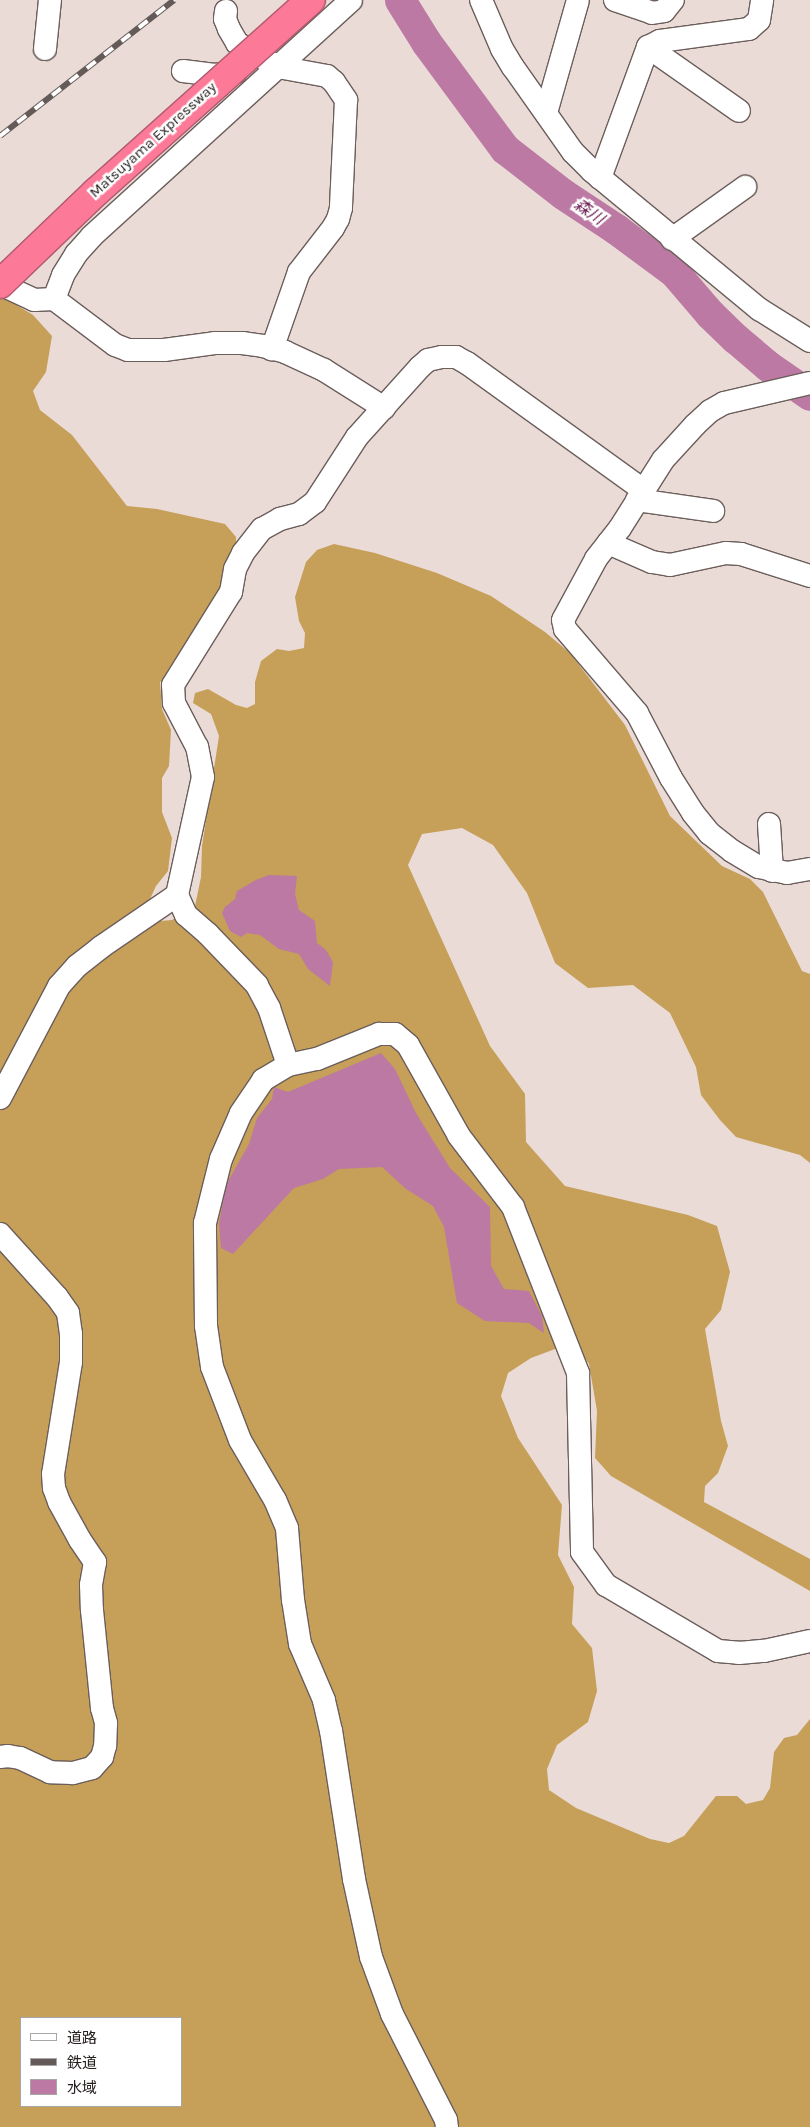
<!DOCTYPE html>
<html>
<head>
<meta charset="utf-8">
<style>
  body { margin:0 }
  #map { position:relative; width:810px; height:2127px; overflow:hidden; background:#eadbd7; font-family:Karla,"Noto Sans JP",sans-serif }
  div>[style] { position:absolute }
  .forest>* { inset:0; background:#c69f58 }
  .water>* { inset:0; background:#bc79a3 }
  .river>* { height:31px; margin:-15.5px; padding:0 15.5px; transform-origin:15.5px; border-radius:15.5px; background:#bc79a3 }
  .roads { filter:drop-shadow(1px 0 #6b5e5b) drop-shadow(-1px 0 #6b5e5b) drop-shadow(0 1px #6b5e5b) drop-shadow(0 -1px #6b5e5b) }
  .minor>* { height:22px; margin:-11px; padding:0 11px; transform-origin:11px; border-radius:11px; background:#fff }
  .rail>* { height:5.5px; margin-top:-2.75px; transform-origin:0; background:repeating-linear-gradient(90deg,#fff 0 11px,#645b59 0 22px); box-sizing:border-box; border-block:1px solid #645b59 }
  .bridges { filter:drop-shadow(1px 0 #b15a6e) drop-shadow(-1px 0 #b15a6e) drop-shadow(0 1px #b15a6e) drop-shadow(0 -1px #b15a6e) }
  .highway-bridge>* { height:28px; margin:-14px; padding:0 14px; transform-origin:14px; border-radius:14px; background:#fc7998 }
  span { translate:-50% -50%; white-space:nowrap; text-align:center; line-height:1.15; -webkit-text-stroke:5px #fff; paint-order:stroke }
  .street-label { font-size:15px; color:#26201f }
  .water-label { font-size:16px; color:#67164f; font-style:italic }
  .legend { position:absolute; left:20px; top:2017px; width:162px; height:90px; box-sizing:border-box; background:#fff; border:1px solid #a8a6a5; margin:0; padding:6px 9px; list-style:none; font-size:15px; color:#26201f }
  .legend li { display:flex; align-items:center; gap:10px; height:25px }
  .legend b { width:25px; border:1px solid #a8a6a5 }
</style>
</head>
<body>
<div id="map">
  <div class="forest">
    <div style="clip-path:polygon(evenodd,0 295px,33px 315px,52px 336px,46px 372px,33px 391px,40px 410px,72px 435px,127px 506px,157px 509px,225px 524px,236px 537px,236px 551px,222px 591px,174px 671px,160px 682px,162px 709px,171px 730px,169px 766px,162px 778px,162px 812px,172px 838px,168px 871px,156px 886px,144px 912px,149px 922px,172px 920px,195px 906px,201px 877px,202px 846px,219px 736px,211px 714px,193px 703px,195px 693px,208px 689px,236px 705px,247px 708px,255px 704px,255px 682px,261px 661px,277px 649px,289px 651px,304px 648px,305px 633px,299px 621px,295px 597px,306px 562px,317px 550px,334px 544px,375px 553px,437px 573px,491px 596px,545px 632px,570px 653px,625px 725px,670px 816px,722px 866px,750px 879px,763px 892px,802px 971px,810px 974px,810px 1163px,800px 1155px,736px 1137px,720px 1120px,701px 1095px,696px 1067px,670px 1013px,633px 985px,588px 988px,555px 963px,527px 893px,493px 845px,462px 828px,422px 834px,408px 865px,490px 1046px,525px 1094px,526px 1142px,565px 1186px,688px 1215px,717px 1226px,730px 1272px,721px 1310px,705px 1329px,721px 1421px,728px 1446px,718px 1473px,705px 1486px,704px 1502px,810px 1559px,810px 1591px,611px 1476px,595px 1458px,597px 1411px,589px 1364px,577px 1347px,555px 1349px,531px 1358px,508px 1373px,501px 1396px,518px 1438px,562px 1505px,558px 1555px,574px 1587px,572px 1624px,592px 1648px,597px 1691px,588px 1722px,557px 1745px,547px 1769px,549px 1790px,576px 1808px,650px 1839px,669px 1843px,684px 1836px,716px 1796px,737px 1796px,746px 1804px,763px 1800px,770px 1788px,774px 1752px,784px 1738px,797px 1735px,810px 1719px,810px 2127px,0 2127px,0 295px,21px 2018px,181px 2018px,181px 2106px,21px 2106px,21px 2018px)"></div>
  </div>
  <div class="water">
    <div style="clip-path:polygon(269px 875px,297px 876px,295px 894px,299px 910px,315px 921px,317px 943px,326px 950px,333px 962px,330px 986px,308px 969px,299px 954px,279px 949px,260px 935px,247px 933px,241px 937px,230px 931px,222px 913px,225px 907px,235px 899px,237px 891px,256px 880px)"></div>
    <div style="clip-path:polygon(381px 1053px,395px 1069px,416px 1113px,450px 1168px,490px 1207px,491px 1266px,504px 1289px,529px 1291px,542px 1316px,544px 1333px,529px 1323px,485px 1321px,457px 1303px,444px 1227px,433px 1206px,406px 1189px,382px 1167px,339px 1169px,323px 1179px,294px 1188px,233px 1254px,221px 1248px,219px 1224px,226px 1185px,249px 1144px,257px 1118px,272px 1099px,274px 1087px,288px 1092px)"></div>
  </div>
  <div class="river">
    <div style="left:400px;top:0;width:49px;rotate:58.2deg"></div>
    <div style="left:426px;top:42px;width:133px;rotate:53.6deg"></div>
    <div style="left:505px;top:149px;width:73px;rotate:37.8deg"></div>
    <div style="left:563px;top:194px;width:64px;rotate:33.4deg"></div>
    <div style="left:616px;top:229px;width:72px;rotate:36.6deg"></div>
    <div style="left:674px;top:272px;width:55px;rotate:49.4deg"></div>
    <div style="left:710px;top:314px;width:35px;rotate:44deg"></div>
    <div style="left:735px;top:338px;width:43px;rotate:40.3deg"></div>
    <div style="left:768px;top:366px;width:51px;rotate:34.6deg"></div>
  </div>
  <div class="roads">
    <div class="minor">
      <div style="left:481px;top:0;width:53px;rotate:66.8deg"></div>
      <div style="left:502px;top:49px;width:21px;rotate:59deg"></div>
      <div style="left:513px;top:67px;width:104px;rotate:54.8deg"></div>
      <div style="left:573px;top:152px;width:27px;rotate:45deg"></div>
      <div style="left:592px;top:171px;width:217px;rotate:39.6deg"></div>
      <div style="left:759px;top:309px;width:60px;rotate:32.1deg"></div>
      <div style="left:615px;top:0;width:39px;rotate:19deg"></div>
      <div style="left:652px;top:13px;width:12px;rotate:-9deg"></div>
      <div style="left:664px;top:11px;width:14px;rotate:-51deg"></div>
      <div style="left:226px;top:11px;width:8px;rotate:97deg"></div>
      <div style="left:225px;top:19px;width:11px;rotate:68deg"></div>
      <div style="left:229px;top:29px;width:16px;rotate:60deg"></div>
      <div style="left:237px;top:43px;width:48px;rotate:30.3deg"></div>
      <div style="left:278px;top:67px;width:50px;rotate:10.4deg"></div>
      <div style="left:327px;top:76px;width:9px;rotate:41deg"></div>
      <div style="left:334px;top:82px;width:22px;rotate:56deg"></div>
      <div style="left:346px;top:100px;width:108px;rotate:92.7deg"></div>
      <div style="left:341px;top:208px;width:11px;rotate:105deg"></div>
      <div style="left:338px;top:219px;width:10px;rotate:119deg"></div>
      <div style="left:333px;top:228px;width:56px;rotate:127.7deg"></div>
      <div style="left:299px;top:272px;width:82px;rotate:109.3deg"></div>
      <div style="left:648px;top:47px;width:111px;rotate:35.1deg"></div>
      <div style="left:45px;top:49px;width:49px;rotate:-84.2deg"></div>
      <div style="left:183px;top:71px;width:32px;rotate:7deg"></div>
      <div style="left:215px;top:75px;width:21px;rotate:-8deg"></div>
      <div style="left:546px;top:113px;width:117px;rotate:-74.2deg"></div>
      <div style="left:600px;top:178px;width:140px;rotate:-69.9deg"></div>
      <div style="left:648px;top:47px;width:13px;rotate:-27deg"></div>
      <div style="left:660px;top:41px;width:90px;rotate:-7.7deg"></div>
      <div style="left:749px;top:29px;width:13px;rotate:-42deg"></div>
      <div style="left:759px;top:20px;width:20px;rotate:-81deg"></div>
      <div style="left:672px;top:239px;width:90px;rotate:-35.5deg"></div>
      <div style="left:0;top:284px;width:38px;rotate:25deg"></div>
      <div style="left:34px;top:300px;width:20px;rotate:-3deg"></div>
      <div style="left:54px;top:299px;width:76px;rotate:37deg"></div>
      <div style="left:115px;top:345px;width:14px;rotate:21deg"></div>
      <div style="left:128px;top:350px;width:36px"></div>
      <div style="left:164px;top:350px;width:51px;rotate:-7.8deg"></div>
      <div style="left:215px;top:343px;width:27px"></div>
      <div style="left:242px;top:343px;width:21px;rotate:8deg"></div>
      <div style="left:263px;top:346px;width:23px;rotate:15deg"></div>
      <div style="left:285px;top:352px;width:43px;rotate:24.8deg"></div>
      <div style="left:324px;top:370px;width:71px;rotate:32.3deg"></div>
      <div style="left:54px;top:299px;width:26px;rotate:-69deg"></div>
      <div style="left:63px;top:275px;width:25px;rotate:-58deg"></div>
      <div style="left:76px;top:254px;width:24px;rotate:-48deg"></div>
      <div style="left:92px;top:236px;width:350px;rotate:-42.3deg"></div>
      <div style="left:810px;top:383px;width:88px;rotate:166.9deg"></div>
      <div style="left:724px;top:403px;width:16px;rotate:150deg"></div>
      <div style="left:710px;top:411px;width:21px;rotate:137deg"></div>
      <div style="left:695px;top:425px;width:47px;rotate:132.4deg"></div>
      <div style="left:663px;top:460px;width:80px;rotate:122.3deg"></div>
      <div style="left:620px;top:528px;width:39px;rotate:128deg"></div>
      <div style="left:596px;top:559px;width:69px;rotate:118.4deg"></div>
      <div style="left:563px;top:620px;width:9px;rotate:77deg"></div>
      <div style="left:565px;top:629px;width:111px;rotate:49.4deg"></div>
      <div style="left:637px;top:713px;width:73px;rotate:62.4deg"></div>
      <div style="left:671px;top:778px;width:41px;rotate:57.8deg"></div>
      <div style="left:693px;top:813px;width:26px;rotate:51deg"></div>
      <div style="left:709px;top:833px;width:29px;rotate:38deg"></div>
      <div style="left:732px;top:851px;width:31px;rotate:31deg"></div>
      <div style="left:759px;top:867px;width:29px;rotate:12deg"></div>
      <div style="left:787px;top:873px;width:23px;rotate:-10deg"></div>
      <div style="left:637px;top:500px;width:77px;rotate:8.2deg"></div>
      <div style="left:608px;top:543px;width:48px;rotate:23.4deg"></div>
      <div style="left:652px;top:562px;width:18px;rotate:9deg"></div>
      <div style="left:670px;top:565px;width:57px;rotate:-12.1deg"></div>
      <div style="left:726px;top:553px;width:15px;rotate:4deg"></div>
      <div style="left:741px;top:554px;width:72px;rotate:17.7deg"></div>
      <div style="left:769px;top:824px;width:47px;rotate:86.3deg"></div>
      <div style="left:288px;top:1065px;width:60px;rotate:-108.4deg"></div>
      <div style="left:269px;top:1008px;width:26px;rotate:-118deg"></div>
      <div style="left:257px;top:985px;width:71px;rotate:-133.9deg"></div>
      <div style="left:208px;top:934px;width:29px;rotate:-139deg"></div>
      <div style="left:186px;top:915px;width:22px;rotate:-114deg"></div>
      <div style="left:177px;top:895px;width:121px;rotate:-77.6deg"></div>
      <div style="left:203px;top:777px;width:31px;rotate:-101deg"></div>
      <div style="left:197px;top:747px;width:50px;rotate:-117.6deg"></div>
      <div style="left:174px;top:703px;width:18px;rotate:-93deg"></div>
      <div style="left:173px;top:685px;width:110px;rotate:-58.1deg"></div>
      <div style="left:231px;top:592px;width:23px;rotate:-80deg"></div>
      <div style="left:235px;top:569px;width:18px;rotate:-63deg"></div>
      <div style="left:243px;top:553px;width:31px;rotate:-52deg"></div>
      <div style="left:262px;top:529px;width:21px;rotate:-29deg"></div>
      <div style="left:280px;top:519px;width:20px;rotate:-15deg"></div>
      <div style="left:299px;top:514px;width:20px;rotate:-37deg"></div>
      <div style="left:315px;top:502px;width:77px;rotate:-57.1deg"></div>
      <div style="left:357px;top:437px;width:94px;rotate:-48deg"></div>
      <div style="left:420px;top:367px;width:11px;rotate:-41deg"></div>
      <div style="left:428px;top:360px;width:14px;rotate:-12deg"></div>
      <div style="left:442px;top:357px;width:14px"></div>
      <div style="left:456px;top:357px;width:13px;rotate:29deg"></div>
      <div style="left:467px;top:363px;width:217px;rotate:35.8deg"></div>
      <div style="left:0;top:1098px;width:127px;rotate:-62.2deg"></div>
      <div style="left:59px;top:986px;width:27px;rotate:-48deg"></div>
      <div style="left:77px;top:966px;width:31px;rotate:-38deg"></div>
      <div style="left:101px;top:947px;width:92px;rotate:-34.4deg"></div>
      <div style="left:0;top:1234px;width:85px;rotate:47.9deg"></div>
      <div style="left:57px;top:1297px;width:19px;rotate:55deg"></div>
      <div style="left:68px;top:1313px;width:21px;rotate:82deg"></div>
      <div style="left:71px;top:1334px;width:28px;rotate:90deg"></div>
      <div style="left:71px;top:1362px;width:113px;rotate:99.1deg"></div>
      <div style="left:53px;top:1474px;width:14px;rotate:86deg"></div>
      <div style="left:54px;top:1488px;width:15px;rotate:70deg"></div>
      <div style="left:59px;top:1502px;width:43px;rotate:61.1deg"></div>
      <div style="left:80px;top:1540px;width:27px;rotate:56deg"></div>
      <div style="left:95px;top:1562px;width:23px;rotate:100deg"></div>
      <div style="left:91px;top:1585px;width:25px;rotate:88deg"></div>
      <div style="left:92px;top:1610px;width:99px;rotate:84.2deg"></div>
      <div style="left:102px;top:1708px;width:16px;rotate:75deg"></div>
      <div style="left:106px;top:1723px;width:23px;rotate:92deg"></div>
      <div style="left:105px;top:1746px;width:11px;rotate:105deg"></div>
      <div style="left:102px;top:1757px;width:15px;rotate:132deg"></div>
      <div style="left:92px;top:1768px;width:20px;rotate:165deg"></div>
      <div style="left:73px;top:1773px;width:23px;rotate:-178deg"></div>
      <div style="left:50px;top:1772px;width:33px;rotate:-155deg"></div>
      <div style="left:20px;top:1758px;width:12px;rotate:-171deg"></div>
      <div style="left:8px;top:1756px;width:8px;rotate:173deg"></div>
      <div style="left:447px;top:2127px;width:7px;rotate:-98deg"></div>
      <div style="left:446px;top:2120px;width:119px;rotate:-117deg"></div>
      <div style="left:392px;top:2014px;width:61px;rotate:-110.2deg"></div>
      <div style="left:371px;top:1957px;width:80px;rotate:-102.3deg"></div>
      <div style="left:354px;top:1879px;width:150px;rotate:-98.8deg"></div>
      <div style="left:331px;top:1731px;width:32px;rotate:-103deg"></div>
      <div style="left:324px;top:1700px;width:61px;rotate:-113.2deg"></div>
      <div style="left:300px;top:1644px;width:45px;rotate:-99deg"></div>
      <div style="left:293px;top:1600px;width:72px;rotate:-94.8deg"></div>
      <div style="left:287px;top:1528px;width:30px;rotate:-113deg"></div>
      <div style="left:275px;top:1500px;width:69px;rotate:-120.3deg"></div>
      <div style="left:240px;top:1440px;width:78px;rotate:-111deg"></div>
      <div style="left:212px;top:1367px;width:41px;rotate:-98.3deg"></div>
      <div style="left:206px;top:1326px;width:103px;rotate:-90.6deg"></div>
      <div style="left:205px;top:1223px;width:66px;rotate:-76deg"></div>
      <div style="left:221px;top:1159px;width:50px;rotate:-66.5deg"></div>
      <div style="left:241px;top:1113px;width:40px;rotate:-56deg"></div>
      <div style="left:263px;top:1080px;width:29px;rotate:-31deg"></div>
      <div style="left:288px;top:1065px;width:30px;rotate:-12deg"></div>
      <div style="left:317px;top:1059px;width:67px;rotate:-22deg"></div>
      <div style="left:379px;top:1034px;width:16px"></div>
      <div style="left:395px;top:1034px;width:17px;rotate:40deg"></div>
      <div style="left:408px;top:1045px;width:104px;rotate:60.7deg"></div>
      <div style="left:459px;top:1136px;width:89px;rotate:52.7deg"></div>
      <div style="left:513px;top:1207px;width:178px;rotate:68.6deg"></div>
      <div style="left:578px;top:1373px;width:179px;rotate:88.7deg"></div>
      <div style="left:582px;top:1552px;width:41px;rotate:54deg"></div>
      <div style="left:606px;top:1585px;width:130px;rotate:30.5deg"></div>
      <div style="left:718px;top:1651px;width:21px;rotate:5deg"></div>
      <div style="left:739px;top:1653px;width:25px;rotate:-5deg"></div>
      <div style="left:764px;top:1651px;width:47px;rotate:-12.3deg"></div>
    </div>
  </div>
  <div class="rail">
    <div style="left:0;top:136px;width:221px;rotate:-38deg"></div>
  </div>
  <div class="bridges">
    <div class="highway-bridge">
      <div style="left:0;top:284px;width:133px;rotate:-43.8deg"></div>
      <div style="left:96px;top:192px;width:288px;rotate:-41.8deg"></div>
    </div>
  </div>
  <div class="street-label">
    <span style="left:153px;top:140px;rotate:-42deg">Matsuyama Expressway</span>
  </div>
  <div class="water-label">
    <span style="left:589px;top:212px;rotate:35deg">森川</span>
  </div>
  <ul class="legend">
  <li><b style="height:6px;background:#fff"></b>道路</li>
  <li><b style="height:6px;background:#645b59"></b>鉄道</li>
  <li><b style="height:14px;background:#bc79a3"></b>水域</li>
  </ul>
</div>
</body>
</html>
